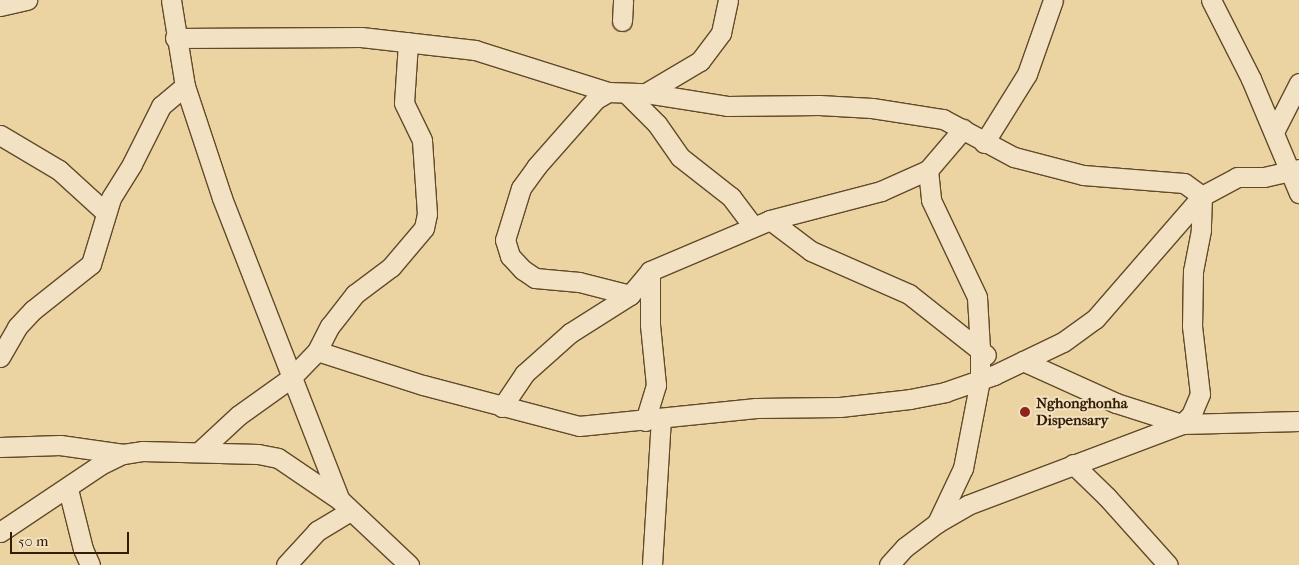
<!DOCTYPE html>
<html>
<head>
<meta charset="utf-8">
<style>
  body { margin:0 }
  #map { position:relative; width:1299px; height:565px; overflow:hidden; background:#ebd3a2; font-family:"IM FELL French Canon",serif }
  div>[style] { position:absolute }
  .roads { filter:drop-shadow(1px 0 #614a29) drop-shadow(-1px 0 #614a29) drop-shadow(0 1px #614a29) drop-shadow(0 -1px #614a29) }
  .minor>* { height:19px; margin:-9.5px; padding:0 9.5px; transform-origin:9.5px; border-radius:9.5px; background:#f2e2c3 }
  .dots>* { width:14px; height:14px; translate:-50% -50%; box-sizing:border-box; border:2px solid #f2e2c3; border-radius:50% }
  span { translate:-50% -50%; white-space:nowrap; text-align:center; line-height:1.15; -webkit-text-stroke:4px #f2e2c3; paint-order:stroke }
  .poi-label { font-size:15px; color:#331c01; font-weight:700 }
  .left { translate:0 -50%; text-align:left }
  .scale { position:absolute; left:10px; top:532px; width:119px; height:22px; box-sizing:border-box; border:2px solid #331c01; border-top:0; padding-left:6px; font-size:15px; line-height:18px; white-space:nowrap; color:#331c01; -webkit-text-stroke:4px #f2e2c3; paint-order:stroke }
</style>
</head>
<body>
<div id="map">
  <div class="roads">
    <div class="minor">
      <div style="left:171px;top:0;width:87px;rotate:80.8deg"></div>
      <div style="left:185px;top:86px;width:118px;rotate:71.7deg"></div>
      <div style="left:222px;top:198px;width:324px;rotate:68.7deg"></div>
      <div style="left:1211px;top:0;width:89px;rotate:63.1deg"></div>
      <div style="left:1251px;top:79px;width:124px;rotate:67.2deg"></div>
      <div style="left:0;top:6px;width:28px;rotate:-13deg"></div>
      <div style="left:622px;top:21px;width:21px;rotate:-87deg"></div>
      <div style="left:175px;top:38px;width:186px;rotate:-0.3deg"></div>
      <div style="left:361px;top:37px;width:115px;rotate:6.5deg"></div>
      <div style="left:475px;top:50px;width:139px;rotate:17.5deg"></div>
      <div style="left:626px;top:93px;width:44px;rotate:45deg"></div>
      <div style="left:657px;top:124px;width:40px;rotate:55.1deg"></div>
      <div style="left:680px;top:157px;width:65px;rotate:38.1deg"></div>
      <div style="left:731px;top:197px;width:36px;rotate:53deg"></div>
      <div style="left:646px;top:93px;width:82px;rotate:9.1deg"></div>
      <div style="left:727px;top:106px;width:92px;rotate:-0.6deg"></div>
      <div style="left:819px;top:105px;width:53px;rotate:3.2deg"></div>
      <div style="left:872px;top:108px;width:72px;rotate:8.8deg"></div>
      <div style="left:943px;top:119px;width:81px;rotate:28.2deg"></div>
      <div style="left:1014px;top:157px;width:71px;rotate:14.6deg"></div>
      <div style="left:1083px;top:175px;width:101px;rotate:4.5deg"></div>
      <div style="left:1184px;top:183px;width:22px;rotate:36deg"></div>
      <div style="left:1202px;top:196px;width:34px;rotate:92deg"></div>
      <div style="left:1201px;top:230px;width:42px;rotate:101deg"></div>
      <div style="left:1193px;top:271px;width:55px;rotate:91deg"></div>
      <div style="left:1192px;top:326px;width:68px;rotate:83.3deg"></div>
      <div style="left:1200px;top:394px;width:23px;rotate:113deg"></div>
      <div style="left:1191px;top:415px;width:13px;rotate:135deg"></div>
      <div style="left:1182px;top:424px;width:229px;rotate:159.3deg"></div>
      <div style="left:968px;top:505px;width:36px;rotate:150deg"></div>
      <div style="left:937px;top:523px;width:40px;rotate:143deg"></div>
      <div style="left:905px;top:547px;width:24px;rotate:132deg"></div>
      <div style="left:1274px;top:132px;width:55px;rotate:-63deg"></div>
      <div style="left:0;top:135px;width:69px;rotate:30.7deg"></div>
      <div style="left:59px;top:170px;width:62px;rotate:42.4deg"></div>
      <div style="left:984px;top:143px;width:81px;rotate:-58.1deg"></div>
      <div style="left:1027px;top:74px;width:78px;rotate:-70.6deg"></div>
      <div style="left:928px;top:170px;width:30px;rotate:84deg"></div>
      <div style="left:931px;top:200px;width:107px;rotate:64.6deg"></div>
      <div style="left:977px;top:297px;width:52px;rotate:86.7deg"></div>
      <div style="left:980px;top:349px;width:31px;rotate:90deg"></div>
      <div style="left:980px;top:380px;width:90px;rotate:100.9deg"></div>
      <div style="left:963px;top:468px;width:61px;rotate:115.3deg"></div>
      <div style="left:770px;top:220px;width:51px;rotate:37.1deg"></div>
      <div style="left:811px;top:251px;width:107px;rotate:23.7deg"></div>
      <div style="left:909px;top:294px;width:98px;rotate:38.4deg"></div>
      <div style="left:630px;top:295px;width:53px;rotate:-165.7deg"></div>
      <div style="left:579px;top:282px;width:44px;rotate:-174.8deg"></div>
      <div style="left:535px;top:278px;width:14px;rotate:-146deg"></div>
      <div style="left:523px;top:270px;width:19px;rotate:-133deg"></div>
      <div style="left:510px;top:256px;width:17px;rotate:-107deg"></div>
      <div style="left:505px;top:240px;width:54px;rotate:-72.9deg"></div>
      <div style="left:521px;top:188px;width:26px;rotate:-54deg"></div>
      <div style="left:536px;top:167px;width:91px;rotate:-48.6deg"></div>
      <div style="left:596px;top:99px;width:14px;rotate:-30deg"></div>
      <div style="left:608px;top:92px;width:38px;rotate:2deg"></div>
      <div style="left:646px;top:93px;width:63px;rotate:-30.7deg"></div>
      <div style="left:700px;top:61px;width:35px;rotate:-53deg"></div>
      <div style="left:721px;top:33px;width:34px;rotate:-78deg"></div>
      <div style="left:317px;top:351px;width:111px;rotate:17.8deg"></div>
      <div style="left:423px;top:385px;width:161px;rotate:14.7deg"></div>
      <div style="left:579px;top:426px;width:178px;rotate:-5.8deg"></div>
      <div style="left:756px;top:408px;width:84px;rotate:-0.7deg"></div>
      <div style="left:840px;top:407px;width:70px;rotate:-6.5deg"></div>
      <div style="left:910px;top:399px;width:36px;rotate:-11deg"></div>
      <div style="left:945px;top:392px;width:52px;rotate:-19.1deg"></div>
      <div style="left:994px;top:375px;width:76px;rotate:-25.6deg"></div>
      <div style="left:1063px;top:342px;width:39px;rotate:-36deg"></div>
      <div style="left:1095px;top:319px;width:163px;rotate:-49deg"></div>
      <div style="left:1202px;top:196px;width:40px;rotate:-28deg"></div>
      <div style="left:1237px;top:177px;width:27px"></div>
      <div style="left:1264px;top:177px;width:36px;rotate:-13deg"></div>
      <div style="left:0;top:357px;width:34px;rotate:-60deg"></div>
      <div style="left:17px;top:327px;width:23px;rotate:-47deg"></div>
      <div style="left:33px;top:310px;width:74px;rotate:-38.4deg"></div>
      <div style="left:91px;top:264px;width:69px;rotate:-73.1deg"></div>
      <div style="left:111px;top:198px;width:40px;rotate:-58deg"></div>
      <div style="left:132px;top:164px;width:65px;rotate:-63.4deg"></div>
      <div style="left:161px;top:106px;width:31px;rotate:-40deg"></div>
      <div style="left:1023px;top:361px;width:102px;rotate:24.3deg"></div>
      <div style="left:1116px;top:403px;width:69px;rotate:17.7deg"></div>
      <div style="left:1182px;top:424px;width:117px;rotate:-1.5deg"></div>
      <div style="left:502px;top:407px;width:40px;rotate:-56deg"></div>
      <div style="left:524px;top:374px;width:62px;rotate:-41.7deg"></div>
      <div style="left:570px;top:333px;width:71px;rotate:-32.3deg"></div>
      <div style="left:630px;top:295px;width:31px;rotate:-50deg"></div>
      <div style="left:650px;top:271px;width:130px;rotate:-23deg"></div>
      <div style="left:770px;top:220px;width:115px;rotate:-14.6deg"></div>
      <div style="left:881px;top:191px;width:51px;rotate:-24.1deg"></div>
      <div style="left:928px;top:170px;width:54px;rotate:-49.5deg"></div>
      <div style="left:645px;top:421px;width:38px;rotate:-73deg"></div>
      <div style="left:656px;top:385px;width:60px;rotate:-95.7deg"></div>
      <div style="left:650px;top:325px;width:54px;rotate:-90deg"></div>
      <div style="left:0;top:447px;width:60px;rotate:-1.9deg"></div>
      <div style="left:60px;top:445px;width:64px;rotate:8.1deg"></div>
      <div style="left:199px;top:452px;width:54px;rotate:-42.8deg"></div>
      <div style="left:239px;top:415px;width:65px;rotate:-35.6deg"></div>
      <div style="left:292px;top:377px;width:36px;rotate:-46deg"></div>
      <div style="left:317px;top:351px;width:28px;rotate:-63deg"></div>
      <div style="left:330px;top:326px;width:41px;rotate:-52deg"></div>
      <div style="left:355px;top:294px;width:45px;rotate:-36.9deg"></div>
      <div style="left:391px;top:267px;width:51px;rotate:-49.8deg"></div>
      <div style="left:424px;top:228px;width:14px;rotate:-78deg"></div>
      <div style="left:427px;top:214px;width:74px;rotate:-93.9deg"></div>
      <div style="left:422px;top:140px;width:41px;rotate:-115.9deg"></div>
      <div style="left:404px;top:103px;width:61px;rotate:-86.2deg"></div>
      <div style="left:1073px;top:464px;width:47px;rotate:44.1deg"></div>
      <div style="left:1107px;top:497px;width:91px;rotate:48.1deg"></div>
      <div style="left:68px;top:489px;width:62px;rotate:76deg"></div>
      <div style="left:83px;top:549px;width:17px;rotate:66deg"></div>
      <div style="left:0;top:532px;width:120px;rotate:-33.8deg"></div>
      <div style="left:100px;top:465px;width:25px;rotate:-26deg"></div>
      <div style="left:123px;top:454px;width:19px;rotate:-9deg"></div>
      <div style="left:142px;top:451px;width:116px;rotate:1.5deg"></div>
      <div style="left:258px;top:454px;width:20px;rotate:11deg"></div>
      <div style="left:278px;top:458px;width:75px;rotate:34.1deg"></div>
      <div style="left:340px;top:500px;width:95px;rotate:43.3deg"></div>
      <div style="left:286px;top:565px;width:46px;rotate:-47.6deg"></div>
      <div style="left:317px;top:531px;width:39px;rotate:-31deg"></div>
      <div style="left:652px;top:565px;width:146px;rotate:-86.5deg"></div>
    </div>
  </div>
  <div class="dots">
    <div style="left:1025px;top:412px;background:#8f2418"></div>
  </div>
  <div class="poi-label">
    <span class="left" style="left:1036px;top:412px">Nghonghonha<br>Dispensary</span>
  </div>
  <div class="scale">50 m</div>
</div>
</body>
</html>
